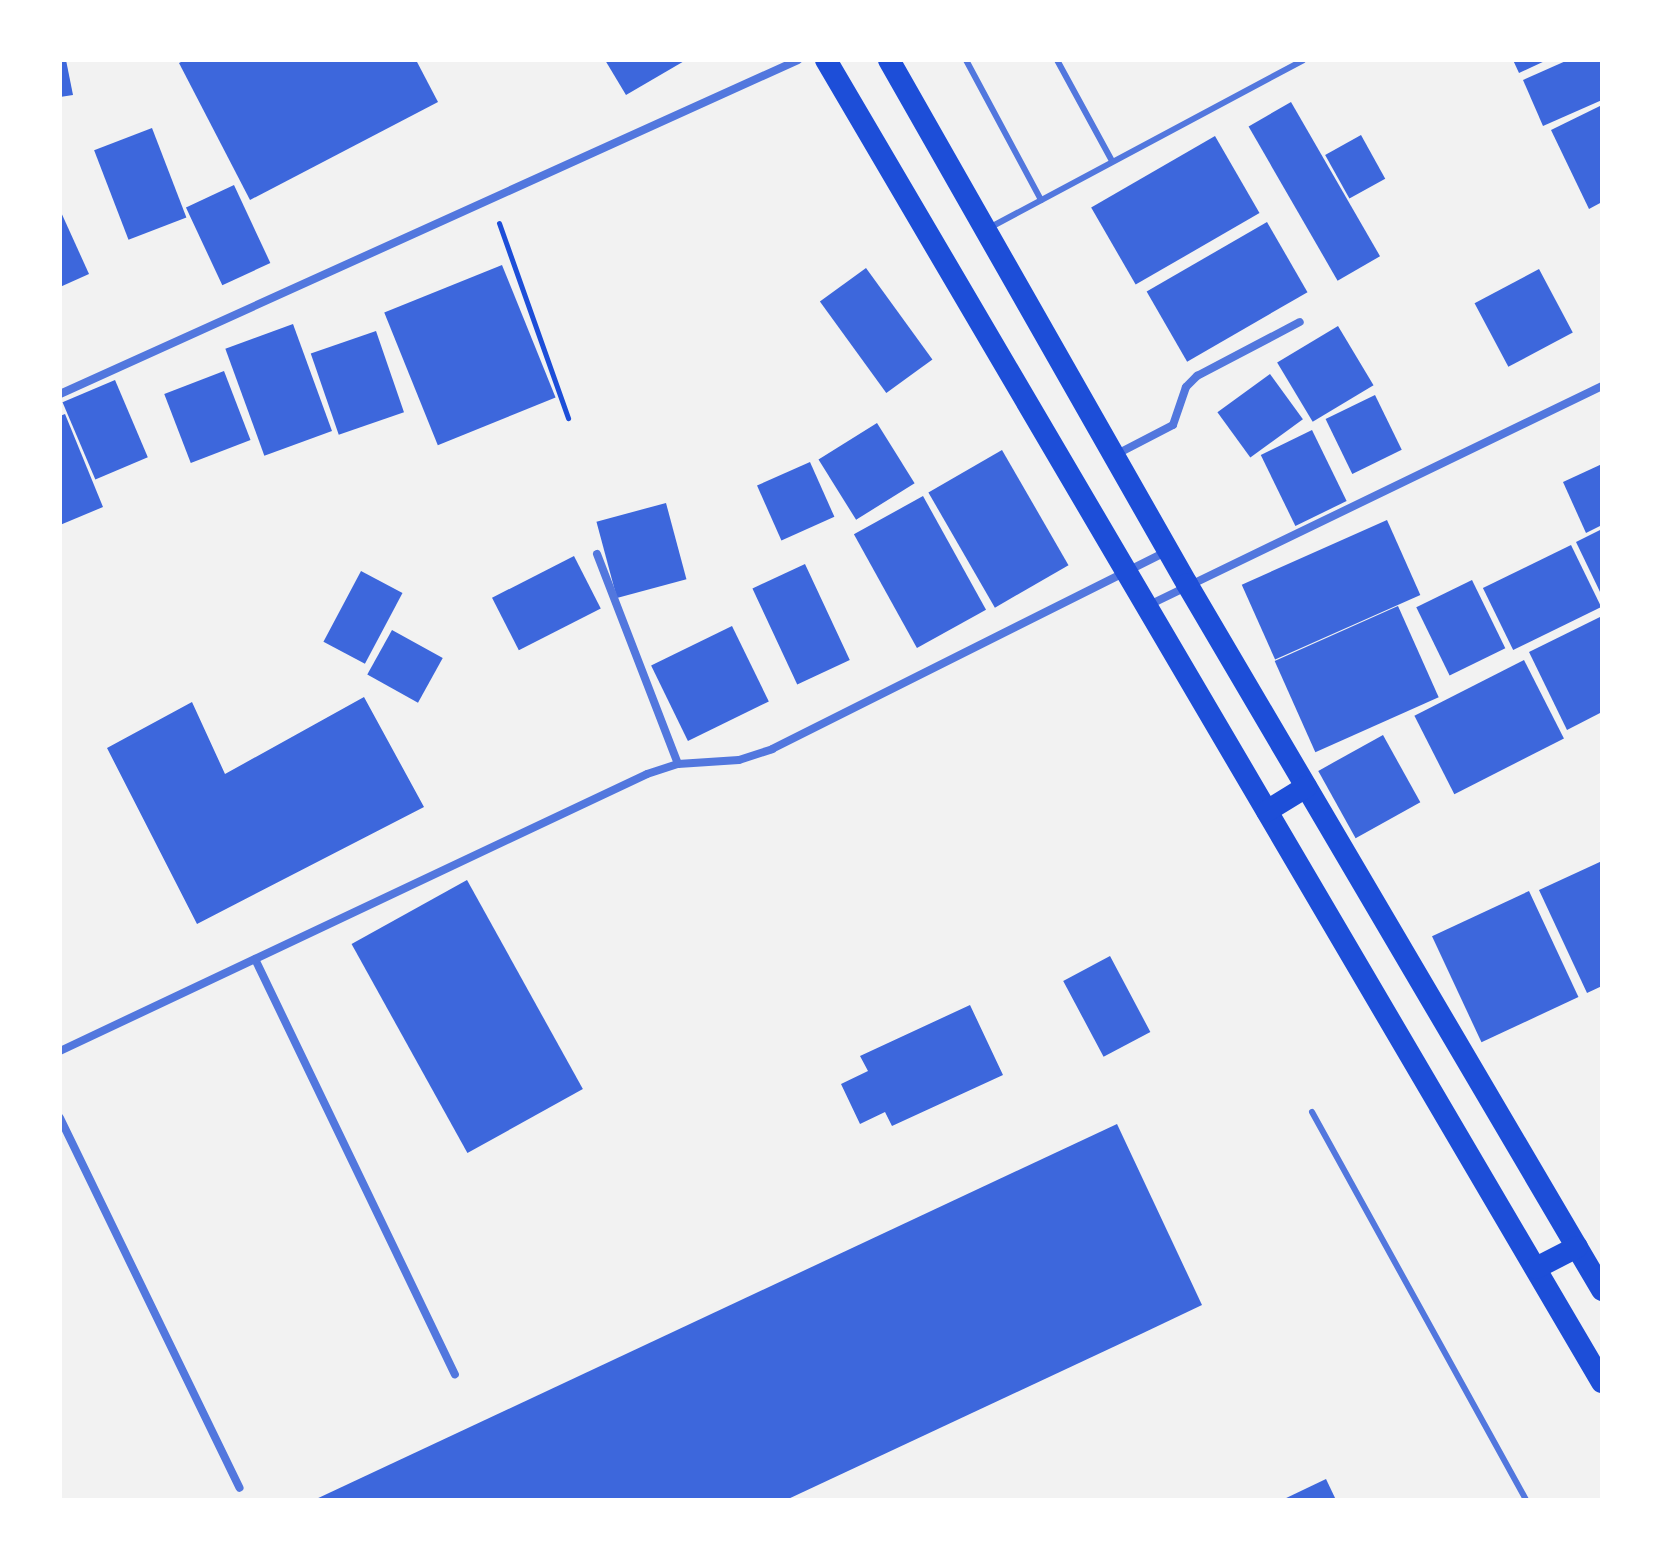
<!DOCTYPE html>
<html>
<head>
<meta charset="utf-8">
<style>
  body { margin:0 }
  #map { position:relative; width:1662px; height:1560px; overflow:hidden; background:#f2f2f2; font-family:Commissioner,sans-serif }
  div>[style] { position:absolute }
  .building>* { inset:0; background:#3d67dc; transform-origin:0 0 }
  .path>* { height:5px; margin:-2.5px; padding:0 2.5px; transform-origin:2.5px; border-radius:2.5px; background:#1d4ed8 }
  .service>* { height:6px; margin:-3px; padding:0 3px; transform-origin:3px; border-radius:3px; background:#5277de }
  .minor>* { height:8px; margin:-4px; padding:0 4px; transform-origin:4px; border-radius:4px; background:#5277de }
  .trunk>* { height:22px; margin:-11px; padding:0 11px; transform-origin:11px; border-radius:11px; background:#1d4ed8 }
  span { translate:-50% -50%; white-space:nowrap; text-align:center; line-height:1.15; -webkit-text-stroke:6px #fff; paint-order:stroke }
  .frame { position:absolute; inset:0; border:62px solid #fff; pointer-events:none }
</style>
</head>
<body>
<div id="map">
  <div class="building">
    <div style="clip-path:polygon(60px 60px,66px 60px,73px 95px,60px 97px)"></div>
    <div style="clip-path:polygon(185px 60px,416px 60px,438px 102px,250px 200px,179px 63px)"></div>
    <div style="clip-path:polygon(605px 60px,686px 60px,626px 95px)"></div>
    <div style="clip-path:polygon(1513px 60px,1547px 60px,1519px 73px)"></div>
    <div style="clip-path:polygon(1568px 60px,1602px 60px,1602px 100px,1543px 126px,1523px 80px)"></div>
    <div style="left:1291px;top:102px;width:178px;height:49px;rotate:60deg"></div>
    <div style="clip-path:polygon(1602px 105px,1602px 202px,1589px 209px,1551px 130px)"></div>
    <div style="left:152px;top:128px;width:96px;height:62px;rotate:69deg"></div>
    <div style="left:1361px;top:135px;width:50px;height:41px;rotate:61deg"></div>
    <div style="left:1215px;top:136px;width:89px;height:143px;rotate:60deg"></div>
    <div style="left:234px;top:185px;width:86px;height:53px;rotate:65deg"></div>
    <div style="clip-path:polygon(60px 210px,89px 274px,60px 287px)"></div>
    <div style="left:1267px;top:222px;width:81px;height:139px;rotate:60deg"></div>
    <div style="left:502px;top:265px;width:143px;height:127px;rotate:68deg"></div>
    <div style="left:866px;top:268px;width:113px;height:57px;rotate:54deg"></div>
    <div style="left:1539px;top:269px;width:72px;height:73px;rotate:62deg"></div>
    <div style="left:293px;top:324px;width:114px;height:72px;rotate:70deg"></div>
    <div style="left:1338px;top:326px;width:69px;height:71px;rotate:59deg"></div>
    <div style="left:376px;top:331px;width:86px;height:69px;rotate:71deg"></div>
    <div style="left:224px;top:371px;width:74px;height:64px;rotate:69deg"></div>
    <div style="left:1270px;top:374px;width:56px;height:65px;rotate:54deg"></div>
    <div style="left:115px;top:380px;width:84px;height:57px;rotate:67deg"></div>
    <div style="left:1375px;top:395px;width:61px;height:55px;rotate:64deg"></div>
    <div style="clip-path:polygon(65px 414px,103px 507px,60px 525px,60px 416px)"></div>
    <div style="left:877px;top:423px;width:71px;height:69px;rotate:58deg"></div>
    <div style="left:1312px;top:430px;width:79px;height:57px;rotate:64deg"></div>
    <div style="left:1002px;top:450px;width:133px;height:85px;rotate:60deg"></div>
    <div style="left:810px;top:462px;width:60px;height:58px;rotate:66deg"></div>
    <div style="clip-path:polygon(1602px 464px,1602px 525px,1586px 533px,1563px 482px)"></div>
    <div style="left:923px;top:496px;width:130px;height:79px;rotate:61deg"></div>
    <div style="left:666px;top:503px;width:79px;height:72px;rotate:75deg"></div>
    <div style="left:1387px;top:520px;width:82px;height:159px;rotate:66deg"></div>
    <div style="clip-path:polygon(1602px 529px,1602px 596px,1576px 542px)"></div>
    <div style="left:1571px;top:545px;width:69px;height:98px;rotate:64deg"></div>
    <div style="left:574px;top:556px;width:59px;height:92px;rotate:63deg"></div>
    <div style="left:805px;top:564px;width:106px;height:58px;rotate:65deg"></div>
    <div style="left:361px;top:571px;width:47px;height:80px;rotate:28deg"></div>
    <div style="left:1472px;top:580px;width:76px;height:62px;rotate:64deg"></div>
    <div style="left:1398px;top:606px;width:100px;height:135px;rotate:66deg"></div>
    <div style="clip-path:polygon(1602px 616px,1602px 712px,1567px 730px,1529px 652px)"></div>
    <div style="left:732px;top:626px;width:84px;height:90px;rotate:64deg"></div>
    <div style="left:392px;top:630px;width:58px;height:51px;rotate:29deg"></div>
    <div style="left:1524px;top:660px;width:88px;height:123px;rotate:63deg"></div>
    <div style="clip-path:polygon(364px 697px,424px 807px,197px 924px,107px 748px,192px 702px,225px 774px)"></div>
    <div style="left:1383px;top:735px;width:77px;height:74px;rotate:61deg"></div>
    <div style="clip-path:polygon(1602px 861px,1602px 986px,1587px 993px,1539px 890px)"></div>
    <div style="left:467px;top:880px;width:239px;height:132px;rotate:61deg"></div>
    <div style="left:1529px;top:891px;width:117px;height:107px;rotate:65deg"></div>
    <div style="left:1110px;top:956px;width:86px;height:53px;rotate:62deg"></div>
    <div style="clip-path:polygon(970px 1005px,1003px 1075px,892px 1126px,885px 1112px,860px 1124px,841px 1084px,868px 1071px,860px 1056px)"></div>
    <div style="clip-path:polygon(1117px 1124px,1202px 1305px,1141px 1334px,786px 1500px,314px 1500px)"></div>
    <div style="clip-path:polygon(1326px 1479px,1336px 1500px,1282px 1500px)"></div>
  </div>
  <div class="path">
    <div style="left:499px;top:223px;width:207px;rotate:70.5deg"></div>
  </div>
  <div class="service">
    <div style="left:966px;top:60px;width:159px;rotate:61.8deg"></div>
    <div style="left:1057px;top:60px;width:115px;rotate:61.4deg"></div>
    <div style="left:989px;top:228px;width:356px;rotate:-28.1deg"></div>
    <div style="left:1312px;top:1112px;width:443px;rotate:61.1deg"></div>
  </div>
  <div class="minor">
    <div style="left:60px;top:394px;width:810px;rotate:-24.35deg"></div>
    <div style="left:1117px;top:454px;width:63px;rotate:-27.4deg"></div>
    <div style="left:1173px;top:425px;width:40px;rotate:-71.1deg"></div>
    <div style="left:1186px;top:387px;width:16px;rotate:-45deg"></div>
    <div style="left:1197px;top:376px;width:116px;rotate:-27.7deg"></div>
    <div style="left:597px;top:554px;width:225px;rotate:68.9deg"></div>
    <div style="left:1149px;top:605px;width:503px;rotate:-25.8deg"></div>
    <div style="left:255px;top:959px;width:461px;rotate:64.3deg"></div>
    <div style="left:60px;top:1051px;width:649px;rotate:-25.26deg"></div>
    <div style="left:647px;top:774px;width:33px;rotate:-18deg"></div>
    <div style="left:678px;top:764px;width:61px;rotate:-3.8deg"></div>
    <div style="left:739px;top:760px;width:35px;rotate:-18deg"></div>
    <div style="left:772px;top:749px;width:442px;rotate:-26.6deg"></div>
    <div style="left:60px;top:1118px;width:411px;rotate:64.1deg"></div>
  </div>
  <div class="trunk">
    <div style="left:826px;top:60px;width:1533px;rotate:59.59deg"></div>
    <div style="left:889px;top:60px;width:603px;rotate:60.37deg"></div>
    <div style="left:1187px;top:584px;width:819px;rotate:59.55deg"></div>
    <div style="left:1267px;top:811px;width:46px;rotate:-31.6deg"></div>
    <div style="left:1536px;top:1268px;width:46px;rotate:-27.1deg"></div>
  </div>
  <div class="frame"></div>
</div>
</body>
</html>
